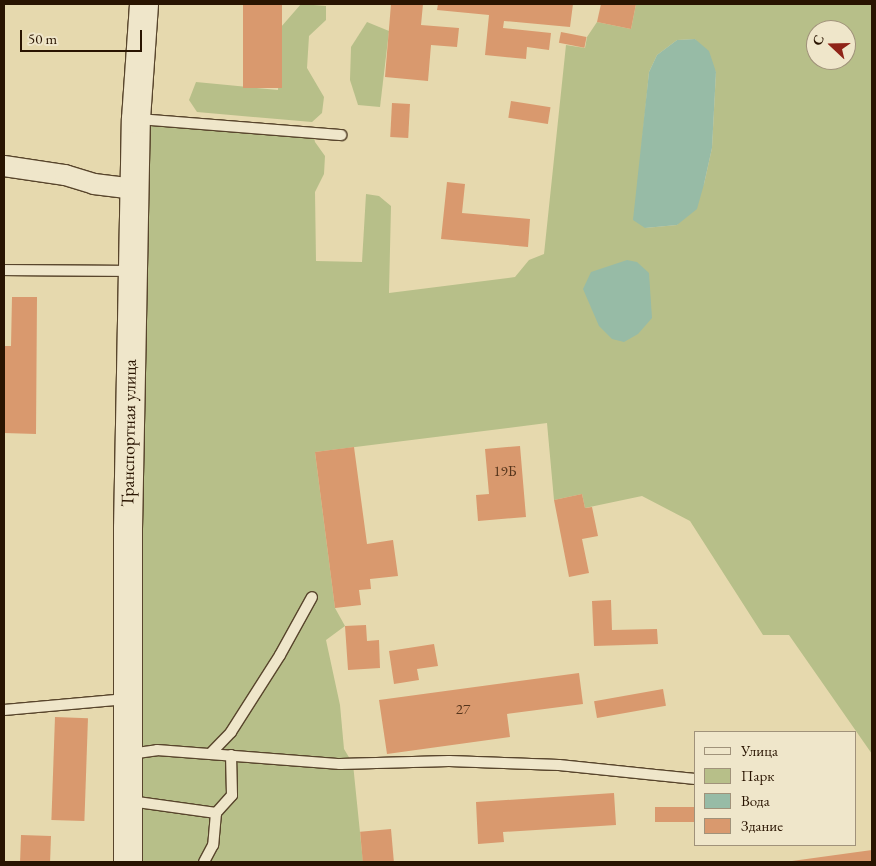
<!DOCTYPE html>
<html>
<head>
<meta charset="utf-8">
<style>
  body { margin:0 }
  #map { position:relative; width:876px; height:866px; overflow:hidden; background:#e6d9ae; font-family:"EB Garamond",serif }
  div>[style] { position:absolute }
  .green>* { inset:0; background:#b7bf89 }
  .water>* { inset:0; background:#97bba6 }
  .building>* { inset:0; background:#d9996e; transform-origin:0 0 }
  .roads { filter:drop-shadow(1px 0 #58452c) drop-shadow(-1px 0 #58452c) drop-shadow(0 1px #58452c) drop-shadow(0 -1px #58452c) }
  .service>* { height:10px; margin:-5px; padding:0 5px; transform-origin:5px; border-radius:5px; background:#efe6ca }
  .minor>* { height:20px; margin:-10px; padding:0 10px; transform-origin:10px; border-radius:10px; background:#efe6ca }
  .secondary>* { height:28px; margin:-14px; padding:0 14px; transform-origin:14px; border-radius:14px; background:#efe6ca }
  span { translate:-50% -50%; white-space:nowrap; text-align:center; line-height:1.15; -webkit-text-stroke:4px #efe6ca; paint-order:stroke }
  .number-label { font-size:15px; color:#55351c }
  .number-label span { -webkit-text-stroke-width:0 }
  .street-label { font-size:18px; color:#291401 }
  .frame { position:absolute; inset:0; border:5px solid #291401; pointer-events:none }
  .legend { position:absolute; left:694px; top:731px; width:162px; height:115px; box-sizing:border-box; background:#efe6ca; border:1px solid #a0927a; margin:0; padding:6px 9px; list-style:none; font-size:15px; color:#291401 }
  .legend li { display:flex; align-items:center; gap:10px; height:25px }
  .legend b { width:25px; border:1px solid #a0927a }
  .north { position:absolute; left:806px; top:20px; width:50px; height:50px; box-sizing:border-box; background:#efe6ca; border:1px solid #a0927a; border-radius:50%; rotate:291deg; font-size:14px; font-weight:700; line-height:20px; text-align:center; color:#291401 }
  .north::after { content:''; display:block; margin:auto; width:18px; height:22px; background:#8f2418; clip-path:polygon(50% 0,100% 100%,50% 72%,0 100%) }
  .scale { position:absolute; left:20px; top:30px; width:122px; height:22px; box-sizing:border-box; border:2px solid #291401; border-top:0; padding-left:6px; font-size:15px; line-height:18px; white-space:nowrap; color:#291401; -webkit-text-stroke:4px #efe6ca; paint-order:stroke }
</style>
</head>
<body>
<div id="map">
  <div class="green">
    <div style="clip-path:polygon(301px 4px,326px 6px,326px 20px,309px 36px,307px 68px,324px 97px,322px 113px,312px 122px,197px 112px,189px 100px,196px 82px,278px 90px,281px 27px)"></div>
    <div style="clip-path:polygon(evenodd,636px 4px,872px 4px,872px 754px,789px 635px,763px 635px,690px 521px,642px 496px,585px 508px,582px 494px,554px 500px,547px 423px,315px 452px,335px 608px,345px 626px,326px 640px,340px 705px,344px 749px,353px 764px,363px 862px,128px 862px,136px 119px,313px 133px,315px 142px,325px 156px,324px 174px,315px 192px,316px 261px,362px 262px,366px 194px,379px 196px,391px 206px,389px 293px,515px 277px,529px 260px,544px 254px,566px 45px,585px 48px,587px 37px,597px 22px,631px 29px,636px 4px,816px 30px,846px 30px,846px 60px,816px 60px,816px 30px,636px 4px,695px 39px,716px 72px,712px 148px,704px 184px,677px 225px,645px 228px,639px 173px,649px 72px,657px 55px,677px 40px,695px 39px)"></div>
    <div style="clip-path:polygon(367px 22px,389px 31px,380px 107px,358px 105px,350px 80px,351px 47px)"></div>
  </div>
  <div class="water">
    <div style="clip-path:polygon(695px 39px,709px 51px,716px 72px,712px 148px,704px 184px,697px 209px,677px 225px,645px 228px,633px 220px,649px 72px,657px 55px,677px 40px)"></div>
    <div style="clip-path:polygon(627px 260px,637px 262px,649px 273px,652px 318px,638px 334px,624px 342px,612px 339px,599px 326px,583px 289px,591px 272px)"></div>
  </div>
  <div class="building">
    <div style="left:243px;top:4px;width:39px;height:84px"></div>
    <div style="clip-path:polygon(391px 4px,423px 4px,421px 25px,459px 28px,457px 47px,431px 45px,428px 81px,385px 77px)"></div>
    <div style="clip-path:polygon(438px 4px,573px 4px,570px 27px,504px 21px,503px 28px,551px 33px,549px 50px,527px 47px,526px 59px,485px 55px,489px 15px,437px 10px)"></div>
    <div style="clip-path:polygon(601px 4px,636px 4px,631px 29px,597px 22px)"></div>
    <div style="left:561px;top:32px;width:26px;height:11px;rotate:11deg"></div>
    <div style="left:511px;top:101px;width:40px;height:17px;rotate:9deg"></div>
    <div style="left:392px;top:103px;width:18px;height:34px;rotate:3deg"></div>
    <div style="clip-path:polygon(447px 182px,465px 184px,462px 213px,530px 219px,528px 247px,441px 239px)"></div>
    <div style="clip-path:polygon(12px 297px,37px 297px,36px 434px,4px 433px,4px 346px,11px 346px)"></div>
    <div style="clip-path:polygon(520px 446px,526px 517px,478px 521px,476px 495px,489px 494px,485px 449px)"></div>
    <div style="clip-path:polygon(354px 447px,367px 544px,393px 540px,398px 576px,370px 579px,371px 589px,359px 590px,361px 605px,335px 608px,315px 452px)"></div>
    <div style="clip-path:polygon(582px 494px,585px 508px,592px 507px,598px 536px,582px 539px,589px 573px,569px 577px,554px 500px)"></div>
    <div style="clip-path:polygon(611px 600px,612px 630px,657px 629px,658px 644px,594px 646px,592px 601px)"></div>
    <div style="clip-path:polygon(366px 625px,367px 641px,379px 640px,380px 668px,348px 670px,345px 626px)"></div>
    <div style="clip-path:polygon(434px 644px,438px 666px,417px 669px,419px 680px,394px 684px,389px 651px)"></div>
    <div style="clip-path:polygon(579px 673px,583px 704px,507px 714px,510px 737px,387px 754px,379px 700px)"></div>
    <div style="left:663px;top:689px;width:17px;height:70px;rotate:80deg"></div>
    <div style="left:55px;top:717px;width:33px;height:103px;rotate:2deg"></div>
    <div style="clip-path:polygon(614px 793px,616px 825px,503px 832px,504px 842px,478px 844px,476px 802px)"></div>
    <div style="left:695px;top:807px;width:15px;height:40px;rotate:90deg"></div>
    <div style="left:391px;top:829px;width:33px;height:31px;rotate:85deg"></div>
    <div style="left:21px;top:835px;width:30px;height:27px;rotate:2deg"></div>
    <div style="clip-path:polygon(872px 850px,872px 862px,792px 862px,792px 861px)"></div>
  </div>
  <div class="roads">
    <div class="service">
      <div style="left:137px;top:119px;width:205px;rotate:4.5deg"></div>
      <div style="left:4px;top:270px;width:128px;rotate:0.4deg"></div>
      <div style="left:4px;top:710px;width:123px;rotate:-5.1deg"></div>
      <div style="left:211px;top:753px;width:29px;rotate:-46deg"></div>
      <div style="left:231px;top:732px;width:91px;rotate:-57.5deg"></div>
      <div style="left:280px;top:655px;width:66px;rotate:-61.1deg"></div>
      <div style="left:130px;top:754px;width:27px;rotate:-8deg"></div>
      <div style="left:157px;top:750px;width:184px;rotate:4.4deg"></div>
      <div style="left:340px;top:764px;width:109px;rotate:-1.6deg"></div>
      <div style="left:449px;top:761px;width:110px;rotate:2.1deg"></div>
      <div style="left:559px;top:765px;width:137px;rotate:5.9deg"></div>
      <div style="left:130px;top:801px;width:87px;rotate:7.9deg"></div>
      <div style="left:216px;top:813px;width:32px;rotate:95deg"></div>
      <div style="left:213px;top:845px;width:19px;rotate:118deg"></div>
      <div style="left:216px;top:813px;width:24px;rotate:-48deg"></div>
      <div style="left:232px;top:795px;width:40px;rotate:-91.4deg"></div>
    </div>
    <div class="minor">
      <div style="left:4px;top:166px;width:62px;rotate:8.4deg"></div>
      <div style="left:65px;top:175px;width:30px;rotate:17deg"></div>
      <div style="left:94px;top:184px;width:41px;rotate:7deg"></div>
    </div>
    <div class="secondary">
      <div style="left:128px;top:862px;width:333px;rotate:-90deg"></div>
      <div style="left:128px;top:529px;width:410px;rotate:-88.9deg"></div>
      <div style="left:136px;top:119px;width:115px;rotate:-86deg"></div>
    </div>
  </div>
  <div class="number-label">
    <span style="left:505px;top:471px">19Б</span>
    <span style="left:463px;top:709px">27</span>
  </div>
  <div class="street-label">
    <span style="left:129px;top:433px;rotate:-89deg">Транспортная улица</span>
  </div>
  <div class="frame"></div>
  <ul class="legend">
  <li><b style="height:6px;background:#efe6ca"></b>Улица</li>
  <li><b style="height:14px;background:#b7bf89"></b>Парк</li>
  <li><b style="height:14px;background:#97bba6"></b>Вода</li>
  <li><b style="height:14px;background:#d9996e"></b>Здание</li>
  </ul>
  <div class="north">С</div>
  <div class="scale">50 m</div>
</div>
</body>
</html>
